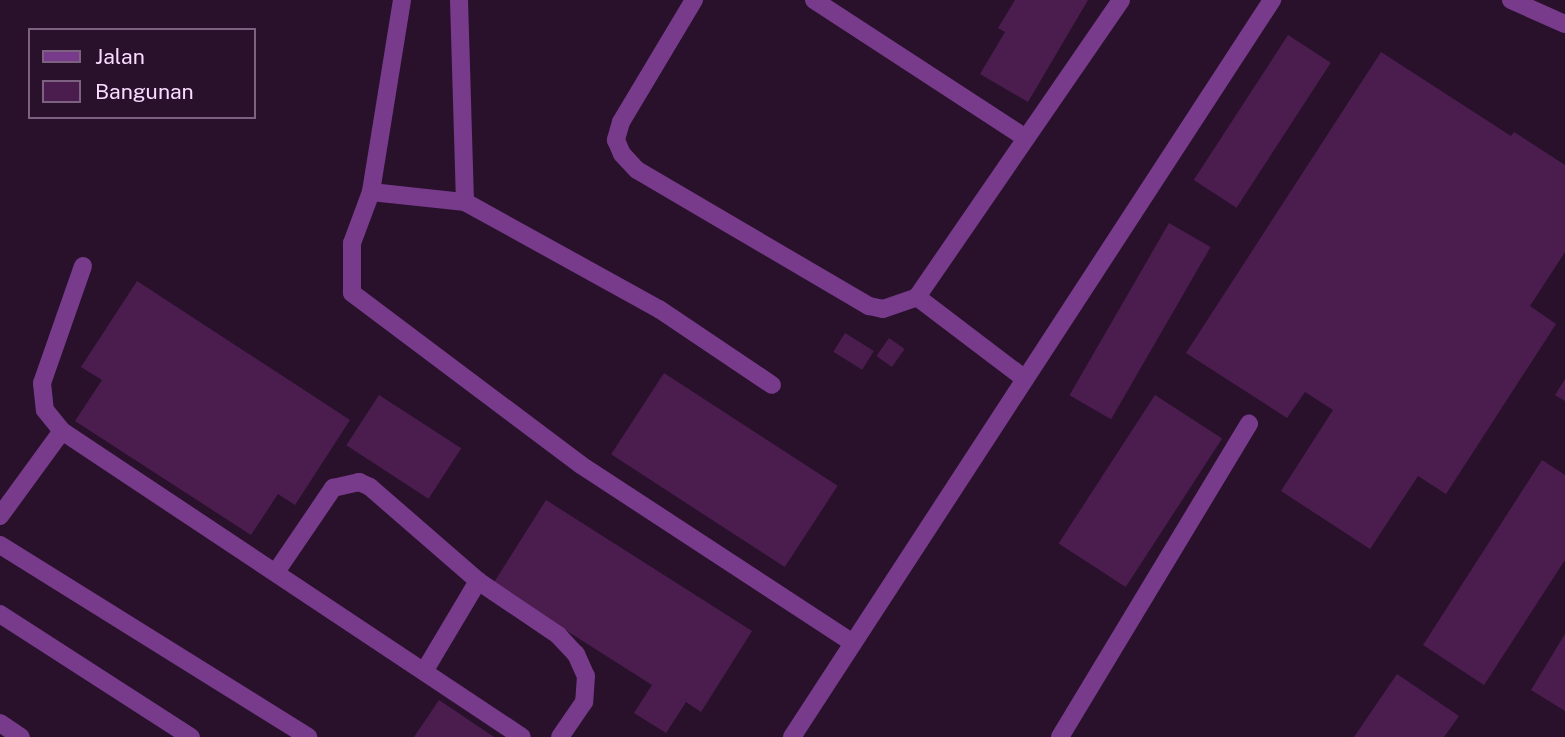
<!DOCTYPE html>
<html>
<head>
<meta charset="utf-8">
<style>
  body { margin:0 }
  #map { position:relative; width:1565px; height:737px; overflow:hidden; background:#29112c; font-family:"Public Sans",sans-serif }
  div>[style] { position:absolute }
  .building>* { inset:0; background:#4a1d4e; transform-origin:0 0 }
  .minor>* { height:18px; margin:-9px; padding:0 9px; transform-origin:9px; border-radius:9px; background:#783b8c }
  span { translate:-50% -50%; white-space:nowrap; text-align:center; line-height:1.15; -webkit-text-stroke:5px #29112c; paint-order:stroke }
  .legend { position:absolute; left:28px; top:28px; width:228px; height:91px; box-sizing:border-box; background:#29112c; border:2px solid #7c6280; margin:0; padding:9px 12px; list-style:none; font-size:21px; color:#f9dcff }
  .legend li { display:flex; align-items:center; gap:14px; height:35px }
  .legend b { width:35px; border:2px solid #7c6280 }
</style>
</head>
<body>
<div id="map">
  <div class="building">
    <div style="clip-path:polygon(1015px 0,1088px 0,1028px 102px,980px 74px,1005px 32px,998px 28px)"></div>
    <div style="left:1288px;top:35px;width:51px;height:173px;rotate:33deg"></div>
    <div style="clip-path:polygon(1381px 52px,1511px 136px,1514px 132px,1565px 165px,1565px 252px,1530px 306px,1556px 324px,1446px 494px,1418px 476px,1370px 549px,1281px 491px,1333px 410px,1305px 392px,1287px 418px,1186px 353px)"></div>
    <div style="left:1169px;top:223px;width:48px;height:199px;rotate:30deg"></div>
    <div style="clip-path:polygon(137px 281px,350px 420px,295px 505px,278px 494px,251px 535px,75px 421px,102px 380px,81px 367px)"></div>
    <div style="left:845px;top:333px;width:34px;height:22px;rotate:32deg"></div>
    <div style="left:889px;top:338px;width:19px;height:22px;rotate:35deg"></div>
    <div style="left:664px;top:373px;width:207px;height:97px;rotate:33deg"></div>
    <div style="clip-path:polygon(1565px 379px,1565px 401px,1555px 395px)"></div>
    <div style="left:379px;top:395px;width:98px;height:60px;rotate:33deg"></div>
    <div style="left:1155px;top:395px;width:80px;height:177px;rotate:33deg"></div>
    <div style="clip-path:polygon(1542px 460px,1565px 475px,1565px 560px,1484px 685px,1423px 645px)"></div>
    <div style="clip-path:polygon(546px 500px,752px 631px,701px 712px,686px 702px,666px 733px,634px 713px,652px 685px,493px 584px)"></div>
    <div style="clip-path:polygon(1565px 634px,1565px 711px,1531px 690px)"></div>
    <div style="clip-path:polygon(1397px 674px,1459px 716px,1444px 737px,1354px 737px)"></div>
    <div style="clip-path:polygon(439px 700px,494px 737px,414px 737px)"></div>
  </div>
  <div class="minor">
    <div style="left:402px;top:0;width:194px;rotate:99.2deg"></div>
    <div style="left:371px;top:192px;width:54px;rotate:110.4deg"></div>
    <div style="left:352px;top:243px;width:50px;rotate:90deg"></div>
    <div style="left:352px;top:293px;width:286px;rotate:36.9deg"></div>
    <div style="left:581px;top:465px;width:325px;rotate:33.2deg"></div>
    <div style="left:459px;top:0;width:202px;rotate:88.3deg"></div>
    <div style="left:694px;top:0;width:142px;rotate:120.9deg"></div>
    <div style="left:621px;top:122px;width:19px;rotate:106deg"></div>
    <div style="left:616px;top:140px;width:15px;rotate:67deg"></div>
    <div style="left:622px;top:154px;width:22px;rotate:47deg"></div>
    <div style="left:637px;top:170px;width:269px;rotate:30.4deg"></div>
    <div style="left:869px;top:306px;width:14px;rotate:12deg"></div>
    <div style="left:883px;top:309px;width:36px;rotate:-19deg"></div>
    <div style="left:814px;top:0;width:253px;rotate:33.1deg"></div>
    <div style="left:1511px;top:0;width:59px;rotate:24deg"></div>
    <div style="left:371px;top:192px;width:95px;rotate:6.1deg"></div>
    <div style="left:465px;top:202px;width:222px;rotate:28.9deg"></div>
    <div style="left:659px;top:309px;width:136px;rotate:33.9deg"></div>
    <div style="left:83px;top:266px;width:124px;rotate:109.3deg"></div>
    <div style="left:42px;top:383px;width:27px;rotate:84deg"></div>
    <div style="left:45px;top:410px;width:27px;rotate:51deg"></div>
    <div style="left:62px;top:431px;width:552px;rotate:33.63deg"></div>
    <div style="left:1025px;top:379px;width:136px;rotate:-142.8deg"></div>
    <div style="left:917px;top:297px;width:360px;rotate:-55.5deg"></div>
    <div style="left:0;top:516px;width:105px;rotate:-53.9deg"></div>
    <div style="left:0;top:545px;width:363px;rotate:31.9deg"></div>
    <div style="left:276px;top:572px;width:102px;rotate:-55.8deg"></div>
    <div style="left:333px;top:488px;width:27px;rotate:-13deg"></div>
    <div style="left:359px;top:482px;width:12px;rotate:24deg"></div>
    <div style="left:370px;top:487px;width:143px;rotate:41deg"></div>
    <div style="left:478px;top:581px;width:97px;rotate:34deg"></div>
    <div style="left:558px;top:635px;width:26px;rotate:47deg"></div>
    <div style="left:576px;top:654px;width:24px;rotate:66deg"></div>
    <div style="left:586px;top:676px;width:26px;rotate:94deg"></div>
    <div style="left:584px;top:702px;width:42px;rotate:124.4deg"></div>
    <div style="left:0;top:614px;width:227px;rotate:32.8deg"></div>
    <div style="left:425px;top:670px;width:104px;rotate:-59.2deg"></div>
    <div style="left:0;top:723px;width:25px;rotate:34deg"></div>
    <div style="left:792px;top:737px;width:880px;rotate:-56.92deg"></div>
    <div style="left:1060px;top:737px;width:366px;rotate:-58.9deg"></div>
  </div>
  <ul class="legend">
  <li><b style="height:9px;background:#783b8c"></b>Jalan</li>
  <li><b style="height:19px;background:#4a1d4e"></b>Bangunan</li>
  </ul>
</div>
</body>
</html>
